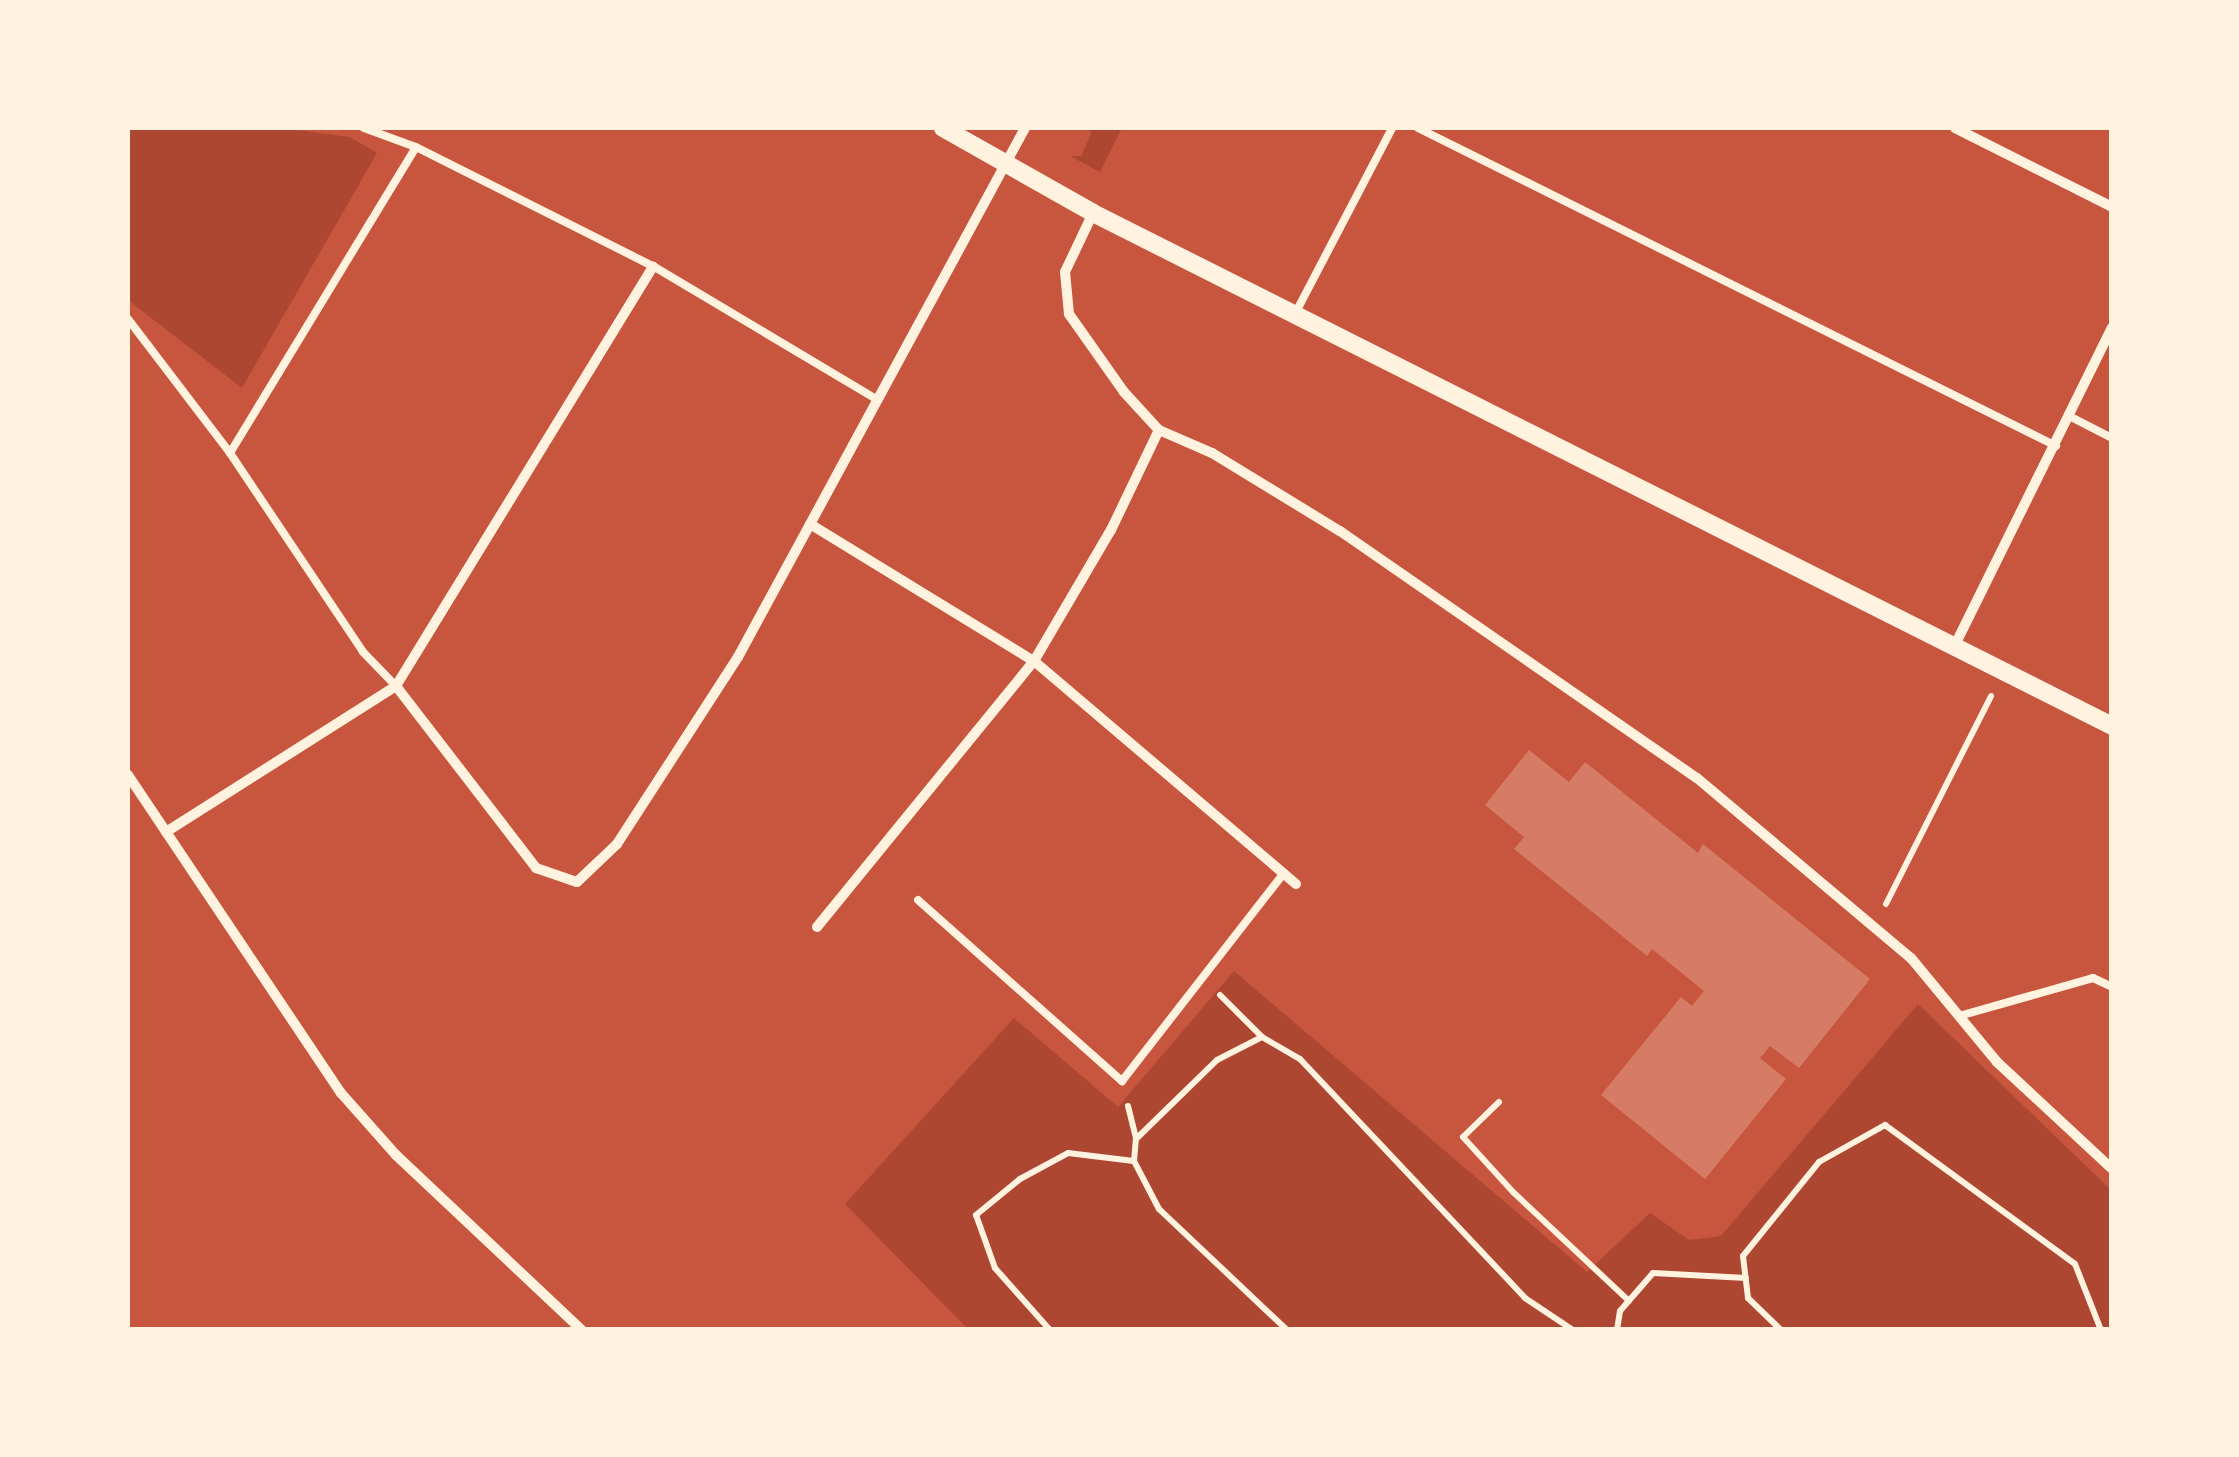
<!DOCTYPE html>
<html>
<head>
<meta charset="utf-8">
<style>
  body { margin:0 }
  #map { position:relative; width:2239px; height:1457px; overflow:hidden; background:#c8553d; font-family:Commissioner,sans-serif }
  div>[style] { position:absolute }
  .green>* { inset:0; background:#ae4732 }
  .building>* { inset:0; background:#d67c66 }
  .path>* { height:6px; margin:-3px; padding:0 3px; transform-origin:3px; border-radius:3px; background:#fff3e0 }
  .service>* { height:8px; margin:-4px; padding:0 4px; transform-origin:4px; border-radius:4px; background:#fff3e0 }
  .minor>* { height:10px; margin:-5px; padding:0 5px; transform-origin:5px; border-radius:5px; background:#fff3e0 }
  .tertiary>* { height:18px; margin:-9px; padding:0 9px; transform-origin:9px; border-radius:9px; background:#fff3e0 }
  span { translate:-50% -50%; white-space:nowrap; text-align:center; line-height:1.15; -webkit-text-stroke:10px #fff3e0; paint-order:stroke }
  .frame { position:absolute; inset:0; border:130px solid #fff3e0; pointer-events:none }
</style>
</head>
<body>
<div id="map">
  <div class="green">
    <div style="clip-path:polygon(128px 128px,281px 128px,350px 137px,377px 153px,242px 388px,128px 300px)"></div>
    <div style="clip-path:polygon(1088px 128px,1122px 128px,1100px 172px,1070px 156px,1081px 156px,1091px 134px)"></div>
    <div style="clip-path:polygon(1234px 971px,1587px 1272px,1650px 1213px,1689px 1240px,1721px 1236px,1918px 1004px,2111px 1190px,2111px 1329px,968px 1329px,845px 1204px,1014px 1018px,1118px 1107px)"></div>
  </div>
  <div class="building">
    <div style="clip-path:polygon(1529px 750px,1569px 782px,1585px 762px,1698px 853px,1703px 844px,1870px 979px,1799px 1068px,1770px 1046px,1760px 1058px,1786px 1079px,1705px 1179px,1601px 1095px,1681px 997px,1692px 1006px,1704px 991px,1652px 949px,1647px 956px,1514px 849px,1524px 837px,1485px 805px)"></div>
  </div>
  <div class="path">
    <div style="left:1886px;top:904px;width:233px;rotate:-63.2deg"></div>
    <div style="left:1220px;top:995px;width:59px;rotate:45deg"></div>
    <div style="left:1499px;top:1102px;width:50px;rotate:135.8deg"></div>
    <div style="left:1463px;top:1137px;width:74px;rotate:47.7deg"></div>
    <div style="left:1513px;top:1192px;width:159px;rotate:43.2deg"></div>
    <div style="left:1128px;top:1106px;width:32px;rotate:76deg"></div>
    <div style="left:1050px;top:1330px;width:83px;rotate:-131.6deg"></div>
    <div style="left:995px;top:1268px;width:56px;rotate:-109.7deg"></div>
    <div style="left:976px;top:1215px;width:57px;rotate:-39.3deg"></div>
    <div style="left:1020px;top:1179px;width:55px;rotate:-28.4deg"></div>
    <div style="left:1068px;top:1153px;width:66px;rotate:6.9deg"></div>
    <div style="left:1287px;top:1330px;width:176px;rotate:-136.6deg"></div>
    <div style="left:1159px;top:1209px;width:54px;rotate:-117.5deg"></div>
    <div style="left:1134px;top:1161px;width:22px;rotate:-85deg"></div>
    <div style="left:1136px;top:1139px;width:113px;rotate:-44.3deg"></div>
    <div style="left:1217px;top:1060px;width:51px;rotate:-27.1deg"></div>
    <div style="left:1262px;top:1037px;width:44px;rotate:30.1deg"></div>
    <div style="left:1300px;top:1059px;width:328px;rotate:46.7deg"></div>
    <div style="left:1525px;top:1298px;width:58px;rotate:33.7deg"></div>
    <div style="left:1617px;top:1330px;width:19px;rotate:-81deg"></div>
    <div style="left:1620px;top:1311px;width:50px;rotate:-49deg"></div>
    <div style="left:1653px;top:1273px;width:93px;rotate:3.1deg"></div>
    <div style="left:1781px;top:1330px;width:46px;rotate:-135.9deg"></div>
    <div style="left:1748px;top:1298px;width:42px;rotate:-96.8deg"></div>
    <div style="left:1743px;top:1256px;width:121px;rotate:-51deg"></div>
    <div style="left:1819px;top:1162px;width:76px;rotate:-29.3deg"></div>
    <div style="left:1885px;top:1125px;width:235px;rotate:36.2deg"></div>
    <div style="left:2075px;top:1264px;width:71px;rotate:68.5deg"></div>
  </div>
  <div class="service">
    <div style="left:364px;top:128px;width:55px;rotate:20.1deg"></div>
    <div style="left:416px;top:147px;width:265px;rotate:26.7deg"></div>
    <div style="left:653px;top:266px;width:262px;rotate:30.8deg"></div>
    <div style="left:1418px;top:128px;width:713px;rotate:26.49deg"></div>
    <div style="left:1296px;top:312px;width:208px;rotate:-62.4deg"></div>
    <div style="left:128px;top:319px;width:168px;rotate:52.7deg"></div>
    <div style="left:230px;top:453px;width:239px;rotate:56.2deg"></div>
    <div style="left:363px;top:652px;width:47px;rotate:45.9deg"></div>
    <div style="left:2071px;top:417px;width:46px;rotate:27.1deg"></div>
    <div style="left:230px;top:453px;width:358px;rotate:-58.7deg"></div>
    <div style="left:918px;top:900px;width:273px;rotate:41.6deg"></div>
    <div style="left:1122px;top:1081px;width:264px;rotate:-52.1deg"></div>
    <div style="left:1959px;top:1016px;width:139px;rotate:-15.8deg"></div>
    <div style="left:2093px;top:978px;width:21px;rotate:25deg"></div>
  </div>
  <div class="minor">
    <div style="left:1955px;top:128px;width:176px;rotate:26.7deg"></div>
    <div style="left:1093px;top:213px;width:65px;rotate:115.4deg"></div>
    <div style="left:1065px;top:272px;width:42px;rotate:84.6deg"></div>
    <div style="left:1069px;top:314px;width:95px;rotate:54.8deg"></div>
    <div style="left:1124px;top:392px;width:52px;rotate:47.4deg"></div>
    <div style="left:1159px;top:430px;width:58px;rotate:23.5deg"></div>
    <div style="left:1212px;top:453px;width:150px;rotate:31.4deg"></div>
    <div style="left:1340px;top:531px;width:434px;rotate:34.7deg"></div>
    <div style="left:1697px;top:778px;width:280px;rotate:40.1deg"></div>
    <div style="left:1911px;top:958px;width:135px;rotate:50.4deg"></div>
    <div style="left:1997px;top:1062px;width:157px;rotate:42.9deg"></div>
    <div style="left:810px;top:524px;width:263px;rotate:31.5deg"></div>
    <div style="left:1034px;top:661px;width:344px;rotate:40.4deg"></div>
    <div style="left:1955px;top:645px;width:354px;rotate:-63.7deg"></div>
    <div style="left:396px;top:686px;width:230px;rotate:52.4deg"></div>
    <div style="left:536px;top:868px;width:43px;rotate:18.9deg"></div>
    <div style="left:577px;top:882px;width:55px;rotate:-43.5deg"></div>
    <div style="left:617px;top:844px;width:223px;rotate:-57.1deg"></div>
    <div style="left:738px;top:657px;width:602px;rotate:-61.52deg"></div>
    <div style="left:128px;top:775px;width:383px;rotate:56.2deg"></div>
    <div style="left:341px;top:1093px;width:83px;rotate:48.4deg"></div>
    <div style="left:396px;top:1155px;width:255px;rotate:43.3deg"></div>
    <div style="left:166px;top:832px;width:272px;rotate:-32.4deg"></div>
    <div style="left:396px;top:686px;width:492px;rotate:-58.5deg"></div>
    <div style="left:817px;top:927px;width:343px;rotate:-50.8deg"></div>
    <div style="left:1034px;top:661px;width:152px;rotate:-59.6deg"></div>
    <div style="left:1111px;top:530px;width:111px;rotate:-64.4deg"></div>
  </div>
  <div class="tertiary">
    <div style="left:943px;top:128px;width:172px;rotate:29.5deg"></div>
    <div style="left:1093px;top:213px;width:1141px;rotate:26.72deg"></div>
  </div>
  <div class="frame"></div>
</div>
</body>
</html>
